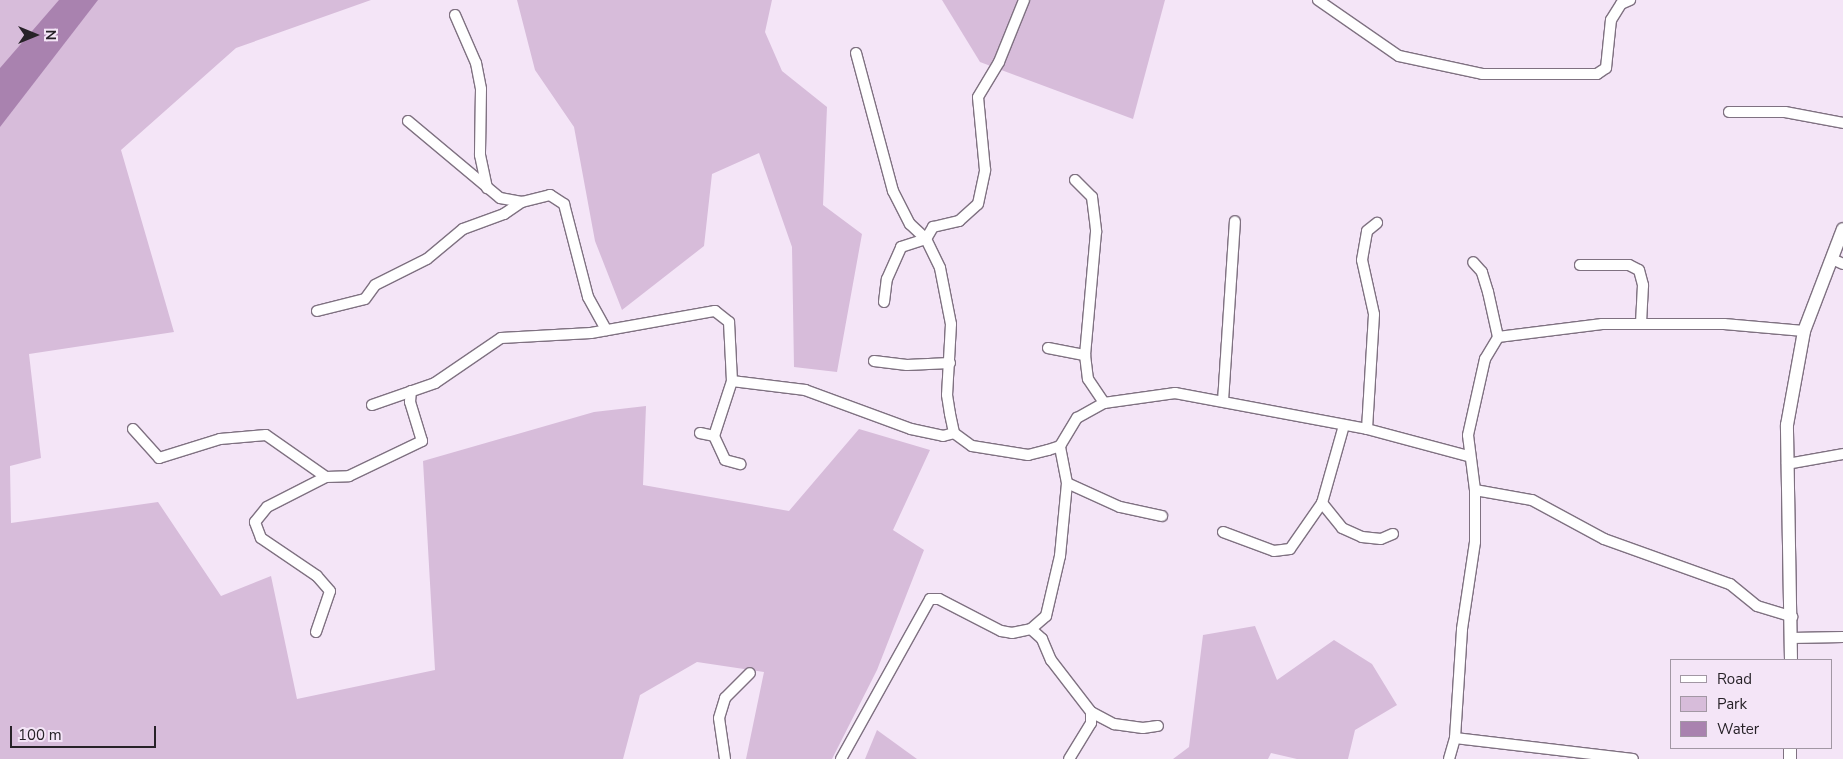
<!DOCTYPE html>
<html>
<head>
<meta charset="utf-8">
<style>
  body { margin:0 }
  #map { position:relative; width:1843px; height:759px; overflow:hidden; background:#f4e5f7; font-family:"Nunito Sans",sans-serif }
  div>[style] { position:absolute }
  .green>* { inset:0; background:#d7bcda }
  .water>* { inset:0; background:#a982af }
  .roads { filter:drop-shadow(1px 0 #7f7181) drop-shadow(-1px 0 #7f7181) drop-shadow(0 1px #7f7181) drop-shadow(0 -1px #7f7181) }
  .minor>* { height:10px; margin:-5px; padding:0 5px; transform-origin:5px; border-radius:5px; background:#fff }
  .tertiary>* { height:12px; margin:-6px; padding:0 6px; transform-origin:6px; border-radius:6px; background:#fff }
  span { translate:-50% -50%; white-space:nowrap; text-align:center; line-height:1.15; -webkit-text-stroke:4.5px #f4e5f7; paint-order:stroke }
  .legend { position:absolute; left:1670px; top:659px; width:162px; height:90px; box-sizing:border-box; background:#f4e5f7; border:1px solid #a297a4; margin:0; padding:6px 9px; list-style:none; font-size:15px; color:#272228 }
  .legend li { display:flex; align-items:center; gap:10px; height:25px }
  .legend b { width:25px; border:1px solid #a297a4 }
  .north { position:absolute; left:10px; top:10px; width:50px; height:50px; -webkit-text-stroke:4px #f4e5f7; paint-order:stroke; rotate:90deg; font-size:14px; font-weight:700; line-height:20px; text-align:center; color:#272228 }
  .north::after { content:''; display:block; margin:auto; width:18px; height:22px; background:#272228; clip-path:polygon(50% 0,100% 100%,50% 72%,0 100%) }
  .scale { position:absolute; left:10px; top:726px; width:146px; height:22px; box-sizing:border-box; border:2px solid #272228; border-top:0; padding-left:6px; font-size:15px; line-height:18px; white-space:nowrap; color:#272228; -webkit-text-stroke:4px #f4e5f7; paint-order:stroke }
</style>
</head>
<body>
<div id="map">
  <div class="green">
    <div style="clip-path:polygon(0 0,371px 0,236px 48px,121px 150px,174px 332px,29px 354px,41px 458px,10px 466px,11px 523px,158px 502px,221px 596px,271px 576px,297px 699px,435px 670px,423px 461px,594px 412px,646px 406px,643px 485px,789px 511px,859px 429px,930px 450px,893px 530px,924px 550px,877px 670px,832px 759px,746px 759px,764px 672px,697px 662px,640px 695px,623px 759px,0 759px)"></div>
    <div style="clip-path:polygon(517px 0,772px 0,765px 32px,782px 71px,827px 107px,823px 205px,862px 234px,837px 372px,794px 367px,792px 247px,759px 153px,712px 174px,704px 246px,622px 310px,595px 241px,574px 127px,535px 70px)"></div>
    <div style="clip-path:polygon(942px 0,1165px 0,1133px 119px,980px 62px)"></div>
    <div style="clip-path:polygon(1255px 626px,1277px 680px,1334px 640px,1372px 664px,1397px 705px,1355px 730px,1348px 759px,1297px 759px,1271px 753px,1268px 759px,1173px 759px,1189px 747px,1203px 635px)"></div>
    <div style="clip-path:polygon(877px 730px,917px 759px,865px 759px)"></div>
  </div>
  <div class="water">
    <div style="clip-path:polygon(59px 0,98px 0,0 127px,0 68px)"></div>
  </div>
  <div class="roads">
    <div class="minor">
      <div style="left:1318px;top:0;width:98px;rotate:34.7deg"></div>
      <div style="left:1399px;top:56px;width:85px;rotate:12.2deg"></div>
      <div style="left:1482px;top:74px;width:115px"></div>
      <div style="left:1597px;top:74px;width:11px;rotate:-34deg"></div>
      <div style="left:1606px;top:68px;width:48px;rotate:-84.1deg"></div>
      <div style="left:1611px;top:20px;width:19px;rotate:-58deg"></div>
      <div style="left:1621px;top:4px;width:10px;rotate:-24deg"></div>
      <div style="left:455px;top:15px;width:52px;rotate:66.4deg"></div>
      <div style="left:476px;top:63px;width:26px;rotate:79deg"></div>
      <div style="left:481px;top:89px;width:66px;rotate:90.9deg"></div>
      <div style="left:480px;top:155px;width:34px;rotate:78deg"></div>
      <div style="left:856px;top:53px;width:143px;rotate:75deg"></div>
      <div style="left:893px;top:191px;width:37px;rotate:63deg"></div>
      <div style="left:910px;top:224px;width:22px;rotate:43deg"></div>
      <div style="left:926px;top:239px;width:32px;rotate:64deg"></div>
      <div style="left:940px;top:268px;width:57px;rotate:78.9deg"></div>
      <div style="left:951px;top:324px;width:71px;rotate:93.2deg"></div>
      <div style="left:947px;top:395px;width:19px;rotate:81deg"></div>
      <div style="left:950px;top:414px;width:19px;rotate:78deg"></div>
      <div style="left:954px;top:433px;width:22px;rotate:36deg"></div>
      <div style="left:972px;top:446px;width:57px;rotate:9.1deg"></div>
      <div style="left:1028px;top:455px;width:21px;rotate:-14deg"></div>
      <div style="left:1048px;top:450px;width:13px;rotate:-18deg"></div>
      <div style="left:1060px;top:446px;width:33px;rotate:-59deg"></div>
      <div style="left:1077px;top:418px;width:31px;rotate:-29deg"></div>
      <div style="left:1104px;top:403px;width:72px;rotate:-8deg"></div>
      <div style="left:1175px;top:393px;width:195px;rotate:10.6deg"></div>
      <div style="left:1367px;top:429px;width:105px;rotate:15deg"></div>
      <div style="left:1729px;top:112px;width:56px"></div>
      <div style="left:1785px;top:112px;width:59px;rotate:10.7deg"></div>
      <div style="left:408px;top:121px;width:120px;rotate:39.9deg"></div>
      <div style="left:500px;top:198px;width:22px;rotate:10deg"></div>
      <div style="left:522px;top:202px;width:29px;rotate:-14deg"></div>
      <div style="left:550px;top:195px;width:17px;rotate:33deg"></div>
      <div style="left:564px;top:204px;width:96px;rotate:75.5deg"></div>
      <div style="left:588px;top:297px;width:38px;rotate:61deg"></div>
      <div style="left:1075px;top:180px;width:24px;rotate:45deg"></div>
      <div style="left:1092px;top:197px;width:35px;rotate:83deg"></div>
      <div style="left:1096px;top:232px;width:123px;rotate:95.1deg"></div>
      <div style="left:1832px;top:259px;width:12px;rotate:24deg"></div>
      <div style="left:1580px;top:265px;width:49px"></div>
      <div style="left:1629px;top:265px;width:11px;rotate:27deg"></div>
      <div style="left:1639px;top:270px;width:16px;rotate:75deg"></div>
      <div style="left:1643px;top:285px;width:39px;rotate:93deg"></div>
      <div style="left:884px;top:302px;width:23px;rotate:-83deg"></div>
      <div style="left:887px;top:279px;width:35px;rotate:-66deg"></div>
      <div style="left:901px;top:247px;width:26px;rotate:-18deg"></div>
      <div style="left:926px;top:239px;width:14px;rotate:-60deg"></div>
      <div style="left:933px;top:227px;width:27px;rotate:-13deg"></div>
      <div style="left:959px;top:221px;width:25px;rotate:-42deg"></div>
      <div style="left:978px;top:204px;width:35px;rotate:-78deg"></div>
      <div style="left:985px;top:170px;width:73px;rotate:-95.5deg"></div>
      <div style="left:978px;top:97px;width:41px;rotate:-59deg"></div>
      <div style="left:999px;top:62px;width:67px;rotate:-68deg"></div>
      <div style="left:317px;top:311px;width:49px;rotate:-14deg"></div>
      <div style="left:365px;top:299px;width:17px;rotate:-54deg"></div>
      <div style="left:375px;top:285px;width:58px;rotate:-26.6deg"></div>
      <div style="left:427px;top:259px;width:47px;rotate:-39.8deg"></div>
      <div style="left:463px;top:229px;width:44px;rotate:-20.1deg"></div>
      <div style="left:504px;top:214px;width:22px;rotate:-34deg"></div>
      <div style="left:1498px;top:337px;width:105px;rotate:-7.1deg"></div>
      <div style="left:1602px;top:324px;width:122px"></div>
      <div style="left:1724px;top:324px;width:80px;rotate:5deg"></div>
      <div style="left:1048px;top:348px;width:38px;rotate:11deg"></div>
      <div style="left:1085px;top:355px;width:24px;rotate:83deg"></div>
      <div style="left:1088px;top:379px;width:29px;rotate:56deg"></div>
      <div style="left:874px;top:361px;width:33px;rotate:7deg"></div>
      <div style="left:907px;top:365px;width:43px;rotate:-2.7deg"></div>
      <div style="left:732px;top:381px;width:74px;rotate:7deg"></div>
      <div style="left:805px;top:390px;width:113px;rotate:20.2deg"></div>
      <div style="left:911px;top:429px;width:33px;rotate:12deg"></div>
      <div style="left:943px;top:436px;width:11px;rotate:-15deg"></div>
      <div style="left:1223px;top:401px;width:180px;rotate:-86.2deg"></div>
      <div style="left:372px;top:405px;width:67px;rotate:-19.2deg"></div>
      <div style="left:435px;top:383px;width:80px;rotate:-34.3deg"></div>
      <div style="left:501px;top:338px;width:90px;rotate:-3.2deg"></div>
      <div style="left:591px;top:333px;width:126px;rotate:-10.1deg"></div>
      <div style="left:715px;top:311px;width:18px;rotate:38deg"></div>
      <div style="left:729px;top:322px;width:59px;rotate:87.1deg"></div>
      <div style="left:732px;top:381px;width:58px;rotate:108.1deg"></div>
      <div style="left:714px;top:436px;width:26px;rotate:65deg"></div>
      <div style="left:725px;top:460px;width:16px;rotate:15deg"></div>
      <div style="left:133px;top:429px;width:39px;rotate:48deg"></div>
      <div style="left:159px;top:458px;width:64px;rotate:-17.3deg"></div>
      <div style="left:220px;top:439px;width:46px;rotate:-5deg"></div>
      <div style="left:266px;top:435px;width:73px;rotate:35deg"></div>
      <div style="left:326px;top:477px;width:23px;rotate:-2deg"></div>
      <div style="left:349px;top:476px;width:81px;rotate:-25.6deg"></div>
      <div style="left:422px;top:441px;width:41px;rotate:-107.1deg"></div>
      <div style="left:410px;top:402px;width:11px;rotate:-85deg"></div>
      <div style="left:1367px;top:429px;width:115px;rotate:-86.5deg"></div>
      <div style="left:1374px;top:314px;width:55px;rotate:-102.5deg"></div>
      <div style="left:1362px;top:260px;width:29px;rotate:-80deg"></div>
      <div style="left:1367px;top:231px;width:13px;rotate:-39deg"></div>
      <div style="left:700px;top:433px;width:14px;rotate:12deg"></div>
      <div style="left:1787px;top:464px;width:57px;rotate:-10.1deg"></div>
      <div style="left:1067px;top:483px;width:58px;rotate:24.4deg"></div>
      <div style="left:1120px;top:507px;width:43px;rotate:12.1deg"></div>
      <div style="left:1475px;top:490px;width:58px;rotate:10deg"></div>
      <div style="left:1532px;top:500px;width:82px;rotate:28.4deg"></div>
      <div style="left:1604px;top:539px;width:134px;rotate:19.7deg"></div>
      <div style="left:1730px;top:584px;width:35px;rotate:39deg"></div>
      <div style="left:1757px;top:606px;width:37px;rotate:17deg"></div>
      <div style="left:1322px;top:503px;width:32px;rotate:51deg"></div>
      <div style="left:1342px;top:528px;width:22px;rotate:24deg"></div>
      <div style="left:1362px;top:537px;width:19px;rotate:6deg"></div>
      <div style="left:1381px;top:539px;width:13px;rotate:-23deg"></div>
      <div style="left:1223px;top:532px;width:54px;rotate:20.4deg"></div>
      <div style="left:1274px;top:551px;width:16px;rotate:-7deg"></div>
      <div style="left:1290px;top:549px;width:56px;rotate:-55.2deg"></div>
      <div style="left:1322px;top:503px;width:81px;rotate:-74.2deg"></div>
      <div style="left:1031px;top:629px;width:15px;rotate:42deg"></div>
      <div style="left:1042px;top:639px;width:23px;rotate:67deg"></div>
      <div style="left:1051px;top:660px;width:66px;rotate:52.4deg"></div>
      <div style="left:1091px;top:712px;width:11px;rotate:90deg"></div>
      <div style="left:1091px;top:723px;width:42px;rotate:121.4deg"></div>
      <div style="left:316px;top:632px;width:43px;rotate:-71.1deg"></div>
      <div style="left:330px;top:591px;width:20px;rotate:-131deg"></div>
      <div style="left:317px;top:576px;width:68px;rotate:-145.8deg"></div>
      <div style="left:261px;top:538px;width:17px;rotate:-111deg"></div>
      <div style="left:255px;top:522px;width:19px;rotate:-51deg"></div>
      <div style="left:267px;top:507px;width:66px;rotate:-27deg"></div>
      <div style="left:1791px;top:638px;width:52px;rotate:-1.1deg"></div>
      <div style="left:1091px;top:712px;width:26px;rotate:28deg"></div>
      <div style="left:1114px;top:724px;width:29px;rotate:8deg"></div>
      <div style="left:1143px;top:728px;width:15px;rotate:-8deg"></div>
      <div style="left:1455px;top:738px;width:179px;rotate:6.7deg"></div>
      <div style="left:725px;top:759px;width:41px;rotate:-98.3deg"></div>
      <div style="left:719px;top:718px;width:21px;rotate:-73deg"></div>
      <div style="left:725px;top:698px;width:35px;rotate:-45deg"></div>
      <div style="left:841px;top:759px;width:183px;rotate:-60.9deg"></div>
      <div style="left:930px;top:599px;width:9px"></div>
      <div style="left:939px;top:599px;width:70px;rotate:27.3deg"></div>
      <div style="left:1001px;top:631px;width:11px;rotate:10deg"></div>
      <div style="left:1012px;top:633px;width:19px;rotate:-12deg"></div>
      <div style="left:1031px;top:629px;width:20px;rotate:-41deg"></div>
      <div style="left:1046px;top:616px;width:62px;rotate:-76.9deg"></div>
      <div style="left:1060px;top:556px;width:73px;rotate:-84.5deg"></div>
      <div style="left:1067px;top:483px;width:38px;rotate:-101deg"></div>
      <div style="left:1449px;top:759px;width:22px;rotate:-74deg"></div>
      <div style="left:1455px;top:738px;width:109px;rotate:-86.3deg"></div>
      <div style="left:1462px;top:629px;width:88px;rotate:-81.5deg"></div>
      <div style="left:1475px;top:542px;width:52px;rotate:-90deg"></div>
      <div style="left:1475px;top:490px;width:55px;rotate:-97.3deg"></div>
      <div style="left:1468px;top:435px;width:78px;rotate:-77.4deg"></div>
      <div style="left:1485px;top:359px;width:26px;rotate:-59deg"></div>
      <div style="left:1498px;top:337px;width:46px;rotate:-102.5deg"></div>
      <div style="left:1488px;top:292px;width:21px;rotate:-107deg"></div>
      <div style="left:1482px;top:272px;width:13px;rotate:-132deg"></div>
    </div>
    <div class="tertiary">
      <div style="left:1791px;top:660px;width:235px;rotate:-91deg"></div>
      <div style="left:1787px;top:425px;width:96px;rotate:-79.7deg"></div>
      <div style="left:1804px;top:331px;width:109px;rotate:-69.1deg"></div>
      <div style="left:1790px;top:759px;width:11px;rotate:-90deg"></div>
    </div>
  </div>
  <ul class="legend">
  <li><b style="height:6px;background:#fff"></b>Road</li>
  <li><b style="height:14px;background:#d7bcda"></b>Park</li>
  <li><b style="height:14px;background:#a982af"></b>Water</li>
  </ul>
  <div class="north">N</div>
  <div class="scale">100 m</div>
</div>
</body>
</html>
